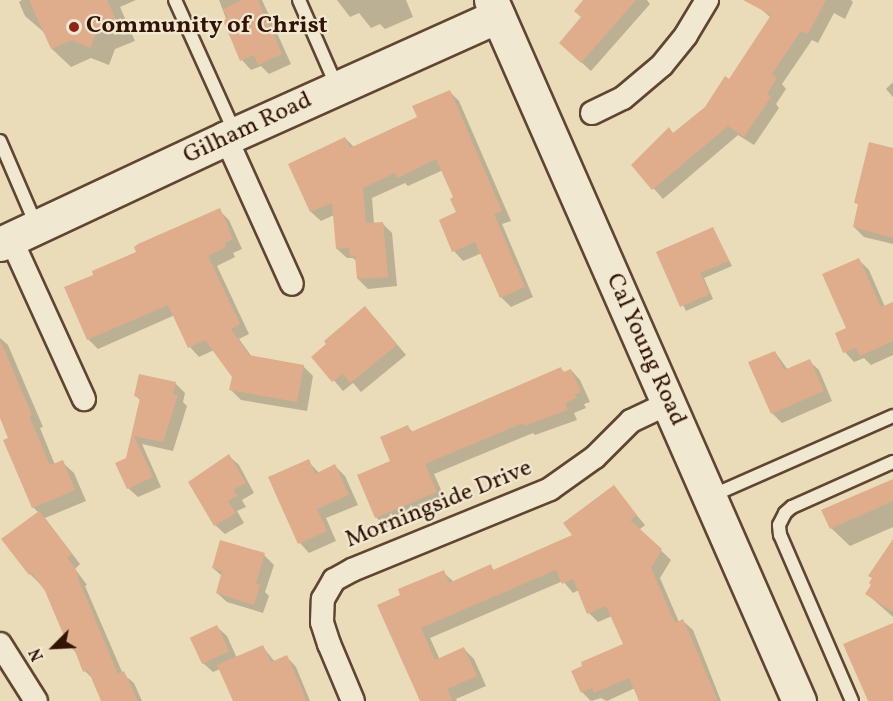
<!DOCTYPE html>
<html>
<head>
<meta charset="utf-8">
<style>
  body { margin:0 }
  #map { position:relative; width:893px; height:701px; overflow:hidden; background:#eadcb9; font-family:Vollkorn,serif }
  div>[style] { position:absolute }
  .shadow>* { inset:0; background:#0003 }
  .building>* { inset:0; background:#dfad8c; transform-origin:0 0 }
  .roads { filter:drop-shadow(2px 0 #604531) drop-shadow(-2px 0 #604531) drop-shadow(0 2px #604531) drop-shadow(0 -2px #604531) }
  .lane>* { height:12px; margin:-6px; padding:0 6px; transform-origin:6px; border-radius:6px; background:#f1e8d2 }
  .street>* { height:22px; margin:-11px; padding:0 11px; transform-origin:11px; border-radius:11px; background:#f1e8d2 }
  .secondary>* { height:33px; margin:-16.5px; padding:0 16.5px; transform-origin:16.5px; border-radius:16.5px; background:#f1e8d2 }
  .dots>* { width:16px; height:16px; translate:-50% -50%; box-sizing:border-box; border:3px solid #f1e8d2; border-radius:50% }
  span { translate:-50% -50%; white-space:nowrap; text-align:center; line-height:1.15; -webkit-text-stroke:4.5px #f1e8d2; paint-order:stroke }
  .poi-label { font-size:24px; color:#321304; font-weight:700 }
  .left { translate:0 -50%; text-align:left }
  .street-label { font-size:24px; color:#321304 }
  .north { position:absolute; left:24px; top:617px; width:60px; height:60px; -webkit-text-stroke:4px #f1e8d2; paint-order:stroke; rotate:246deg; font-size:16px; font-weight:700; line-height:24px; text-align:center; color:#321304 }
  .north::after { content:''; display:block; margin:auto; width:21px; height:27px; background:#321304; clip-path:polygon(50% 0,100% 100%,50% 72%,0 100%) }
</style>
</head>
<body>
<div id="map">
  <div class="shadow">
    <div style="clip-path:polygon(22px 0,136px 0,120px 7px,135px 41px,115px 49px,109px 65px,91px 58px,71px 67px,52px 49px,46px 34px,25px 16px,19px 2px)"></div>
    <div style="clip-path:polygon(219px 0,262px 0,291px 64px,269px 74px,261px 66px,251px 70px,242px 60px)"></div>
    <div style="clip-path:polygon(337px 0,406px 0,413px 17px,385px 29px,380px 24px,371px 28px,359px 13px,350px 17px)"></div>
    <div style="clip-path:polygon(585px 0,647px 0,650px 4px,591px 71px,570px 52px,583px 18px)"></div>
    <div style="clip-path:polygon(765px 0,851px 0,853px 2px,845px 19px,834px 13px,818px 43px,812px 40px,782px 84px,786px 89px,776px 104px,779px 108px,754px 145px,738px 135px,663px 199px,633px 165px,706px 108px,729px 81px,771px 18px,760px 8px)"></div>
    <div style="clip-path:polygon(893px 82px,893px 97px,886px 89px)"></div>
    <div style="clip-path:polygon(449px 91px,459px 101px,511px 221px,502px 224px,533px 297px,511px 307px,501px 297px,482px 253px,463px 261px,454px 251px,458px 213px,455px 198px,443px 170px,408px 186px,405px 183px,372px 198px,374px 224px,382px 223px,392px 233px,397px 286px,368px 289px,358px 279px,357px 262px,353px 258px,347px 258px,337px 249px,334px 215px,321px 221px,311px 212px,290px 164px,345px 138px,354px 147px,419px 117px)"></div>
    <div style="clip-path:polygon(893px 150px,893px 244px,864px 237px,854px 227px,859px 206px,856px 202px)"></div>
    <div style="clip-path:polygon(219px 210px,229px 220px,242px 249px,233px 253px,235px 257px,217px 266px,249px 334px,239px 339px,252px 357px,303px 366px,313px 376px,307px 411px,241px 400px,231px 390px,233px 377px,214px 350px,199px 357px,190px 347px,175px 315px,98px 349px,88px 339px,95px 275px)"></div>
    <div style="clip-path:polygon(713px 228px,732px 266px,704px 278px,713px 299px,686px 311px,658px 253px)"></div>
    <div style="clip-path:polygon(859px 260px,869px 270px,885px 307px,893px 309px,893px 355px,871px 365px,864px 358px,854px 362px,845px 352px)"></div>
    <div style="clip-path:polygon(375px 318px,406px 355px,361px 392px,353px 383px,343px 391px,314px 357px)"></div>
    <div style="clip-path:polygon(0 338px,8px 345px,43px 427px,40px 428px,55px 465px,62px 462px,74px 473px,86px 501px,45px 518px,80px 564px,75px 569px,87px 585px,85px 586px,123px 674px,134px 683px,142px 701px,103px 701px,94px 680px,85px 671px,77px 654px,71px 647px,46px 590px,30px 574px,39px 513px,33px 507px,0 414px)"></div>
    <div style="clip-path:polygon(775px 352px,788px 370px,809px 361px,819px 370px,832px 401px,782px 423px,772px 413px)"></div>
    <div style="clip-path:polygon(561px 369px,565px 373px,571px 370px,580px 380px,590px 402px,584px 404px,586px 408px,574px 413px,577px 420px,535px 435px,533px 433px,434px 474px,446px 501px,386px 527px,376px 517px,392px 462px,408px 427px,413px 432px)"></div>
    <div style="clip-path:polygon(175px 383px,185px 393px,183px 402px,187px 406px,173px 451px,142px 444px,161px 487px,138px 497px,128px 488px,127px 459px,141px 401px,136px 396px)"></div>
    <div style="clip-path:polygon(229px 456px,239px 465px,254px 493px,242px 500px,246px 507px,237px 511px,244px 523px,225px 534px,215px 525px)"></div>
    <div style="clip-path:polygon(308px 461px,319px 473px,335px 466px,345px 476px,358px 505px,326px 518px,336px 541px,309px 553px,300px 543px)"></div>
    <div style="clip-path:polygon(893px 480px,893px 527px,850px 546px,831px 528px)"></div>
    <div style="clip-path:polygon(613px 487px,645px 525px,639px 530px,671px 560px,660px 578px,679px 622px,683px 621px,693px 630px,721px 701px,641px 701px,635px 688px,607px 701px,601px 698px,591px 701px,582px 692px,625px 644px,612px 616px,598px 622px,589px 613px,579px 590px,573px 593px,563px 581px,430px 638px,440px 660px,464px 649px,474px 659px,486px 686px,456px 699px,457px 701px,422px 701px,402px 596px,443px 572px,454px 582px,490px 566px,495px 571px,575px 535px)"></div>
    <div style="clip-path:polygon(893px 540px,893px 617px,867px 594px)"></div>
    <div style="clip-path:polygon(264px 555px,274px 565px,265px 592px,269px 596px,263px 613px,227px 602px,217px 593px,222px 576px,213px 568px)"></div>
    <div style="clip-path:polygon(217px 627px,227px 636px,237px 658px,263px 647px,275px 662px,287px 657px,296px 667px,310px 701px,235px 701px,220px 669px,213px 672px,203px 663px)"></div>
  </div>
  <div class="building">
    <div style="clip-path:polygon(29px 0,107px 0,117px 22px,97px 31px,90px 48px,72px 40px,51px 49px)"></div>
    <div style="clip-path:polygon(242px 0,258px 0,282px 54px,258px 65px,254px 55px,240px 61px,223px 20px,228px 18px,223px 9px)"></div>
    <div style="clip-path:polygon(583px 0,636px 0,581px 63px,559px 43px,581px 17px,574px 11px)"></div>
    <div style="clip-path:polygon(743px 0,826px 0,808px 34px,801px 31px,772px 74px,777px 78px,767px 94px,771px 97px,744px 137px,728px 126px,652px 190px,631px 165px,669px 127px,673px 133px,705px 107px,725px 76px,729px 79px,771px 15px)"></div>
    <div style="clip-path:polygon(450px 90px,502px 211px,494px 214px,525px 287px,500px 298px,475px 242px,452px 252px,439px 220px,456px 212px,450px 199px,453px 197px,436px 159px,397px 178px,395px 173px,363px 188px,366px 223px,383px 222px,388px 277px,357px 279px,355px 256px,350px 257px,349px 248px,336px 249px,332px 203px,310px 212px,288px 164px,345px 137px,350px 148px,417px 117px,412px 106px)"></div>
    <div style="clip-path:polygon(869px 142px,893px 148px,893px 238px,853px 227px,858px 204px,854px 203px)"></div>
    <div style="clip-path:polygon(220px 208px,233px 239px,225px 243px,226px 247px,208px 256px,240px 324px,231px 329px,249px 355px,304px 365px,297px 402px,229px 390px,232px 377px,205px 340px,188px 348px,168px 305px,87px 340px,64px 287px,93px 275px,92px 271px,136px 252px,134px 247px,138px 244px)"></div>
    <div style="clip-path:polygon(713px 227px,729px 261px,700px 273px,710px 294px,680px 307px,656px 252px)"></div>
    <div style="clip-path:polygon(859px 258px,881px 307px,893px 302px,893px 341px,860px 356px,856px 348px,843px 353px,835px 333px,846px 328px,822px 274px)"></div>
    <div style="clip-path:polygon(365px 306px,397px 345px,350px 383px,343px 374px,332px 382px,311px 357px,326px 344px,324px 341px)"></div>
    <div style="clip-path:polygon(0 340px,32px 415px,29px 416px,50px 465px,63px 460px,75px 490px,32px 508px,3px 440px,8px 438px,0 418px)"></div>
    <div style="clip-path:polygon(775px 351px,784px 370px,810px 359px,824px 391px,771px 414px,748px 362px)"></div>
    <div style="clip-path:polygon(561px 367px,563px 372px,571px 369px,581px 392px,575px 394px,577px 398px,565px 403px,568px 410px,524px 426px,523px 423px,425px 464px,437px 492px,375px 518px,357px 475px,390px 461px,380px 437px,408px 425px,411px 432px)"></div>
    <div style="clip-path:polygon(139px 374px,176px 382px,173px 394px,178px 395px,163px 442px,134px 436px,153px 477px,127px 489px,115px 463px,126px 458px,140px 398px,134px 396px)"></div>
    <div style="clip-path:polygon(229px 454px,246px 483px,233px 490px,237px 496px,228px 501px,236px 513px,214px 526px,188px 482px)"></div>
    <div style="clip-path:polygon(309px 459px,315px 474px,335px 464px,349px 495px,317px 509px,327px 531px,298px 544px,268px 477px)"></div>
    <div style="clip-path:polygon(893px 479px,893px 501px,830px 529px,821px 510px)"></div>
    <div style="clip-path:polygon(614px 485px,637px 515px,630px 520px,662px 549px,651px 568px,675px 623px,683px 619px,718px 701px,639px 701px,629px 678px,594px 693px,592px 688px,581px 693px,571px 671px,582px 666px,581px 662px,623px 644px,606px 606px,587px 614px,573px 579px,562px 584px,556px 570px,421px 628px,435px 660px,464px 647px,477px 676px,447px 689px,453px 701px,420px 701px,377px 605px,400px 595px,398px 589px,444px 570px,449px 583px,491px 564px,493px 570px,572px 535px,563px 523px)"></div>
    <div style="clip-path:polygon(39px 511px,72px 554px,67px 558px,79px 574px,77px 576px,118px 674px,124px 671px,138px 701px,101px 701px,88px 670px,83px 672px,73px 646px,69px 648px,45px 591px,32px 573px,29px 575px,1px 539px)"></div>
    <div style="clip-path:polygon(893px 539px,893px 612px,865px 594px,871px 585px,869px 583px,872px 578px,868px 576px)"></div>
    <div style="clip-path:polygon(220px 540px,265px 553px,256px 583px,260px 585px,254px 605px,216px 593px,222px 571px,212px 568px)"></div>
    <div style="clip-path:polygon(893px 623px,893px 701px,868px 701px,843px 644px)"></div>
    <div style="left:217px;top:625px;width:29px;height:30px;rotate:65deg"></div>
    <div style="clip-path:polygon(263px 645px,271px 662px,287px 655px,307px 701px,233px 701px,217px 665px)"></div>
  </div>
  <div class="roads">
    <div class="lane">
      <div style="left:175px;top:0;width:146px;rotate:65.7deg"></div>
      <div style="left:299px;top:0;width:95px;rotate:66.4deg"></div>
      <div style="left:0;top:141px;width:94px;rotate:66.7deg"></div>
      <div style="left:711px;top:496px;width:199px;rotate:-23.7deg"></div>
      <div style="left:852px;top:701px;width:181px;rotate:-113.4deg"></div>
      <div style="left:780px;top:535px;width:10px;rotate:-96deg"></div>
      <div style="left:779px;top:525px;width:13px;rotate:-63deg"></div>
      <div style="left:785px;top:513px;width:9px;rotate:-41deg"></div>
      <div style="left:792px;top:507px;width:111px;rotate:-24deg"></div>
    </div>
    <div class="street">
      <div style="left:592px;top:113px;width:34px;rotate:-26deg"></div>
      <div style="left:623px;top:98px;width:51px;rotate:-40.2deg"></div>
      <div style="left:662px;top:65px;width:38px;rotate:-51deg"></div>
      <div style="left:686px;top:35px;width:41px;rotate:-59deg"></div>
      <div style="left:226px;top:138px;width:160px;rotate:65.7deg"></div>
      <div style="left:11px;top:239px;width:176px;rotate:65.5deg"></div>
      <div style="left:0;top:644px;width:67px;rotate:57.7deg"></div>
      <div style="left:353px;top:701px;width:62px;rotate:-112.8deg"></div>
      <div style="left:329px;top:644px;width:23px;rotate:-108deg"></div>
      <div style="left:322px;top:622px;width:23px;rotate:-88deg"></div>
      <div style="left:323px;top:599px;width:22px;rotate:-60deg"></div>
      <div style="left:334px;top:580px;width:21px;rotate:-29deg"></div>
      <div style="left:352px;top:570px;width:214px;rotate:-22.2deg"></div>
      <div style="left:550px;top:489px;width:55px;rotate:-35.4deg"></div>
      <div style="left:595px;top:457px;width:51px;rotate:-45deg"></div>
      <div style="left:631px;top:421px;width:42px;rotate:-25.3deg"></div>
    </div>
    <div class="secondary">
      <div style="left:491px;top:0;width:766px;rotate:66.28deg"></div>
      <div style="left:0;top:244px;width:250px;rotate:-25.1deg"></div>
      <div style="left:226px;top:138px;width:298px;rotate:-24.2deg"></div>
    </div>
  </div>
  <div class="dots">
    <div style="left:74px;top:27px;background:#8f2418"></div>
  </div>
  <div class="poi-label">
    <span class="left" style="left:86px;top:27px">Community of Christ</span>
  </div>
  <div class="street-label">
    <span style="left:248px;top:129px;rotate:-25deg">Gilham Road</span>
    <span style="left:645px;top:350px;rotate:66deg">Cal Young Road</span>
    <span style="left:439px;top:505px;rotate:-22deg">Morningside Drive</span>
  </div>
  <div class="north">N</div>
</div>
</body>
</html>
